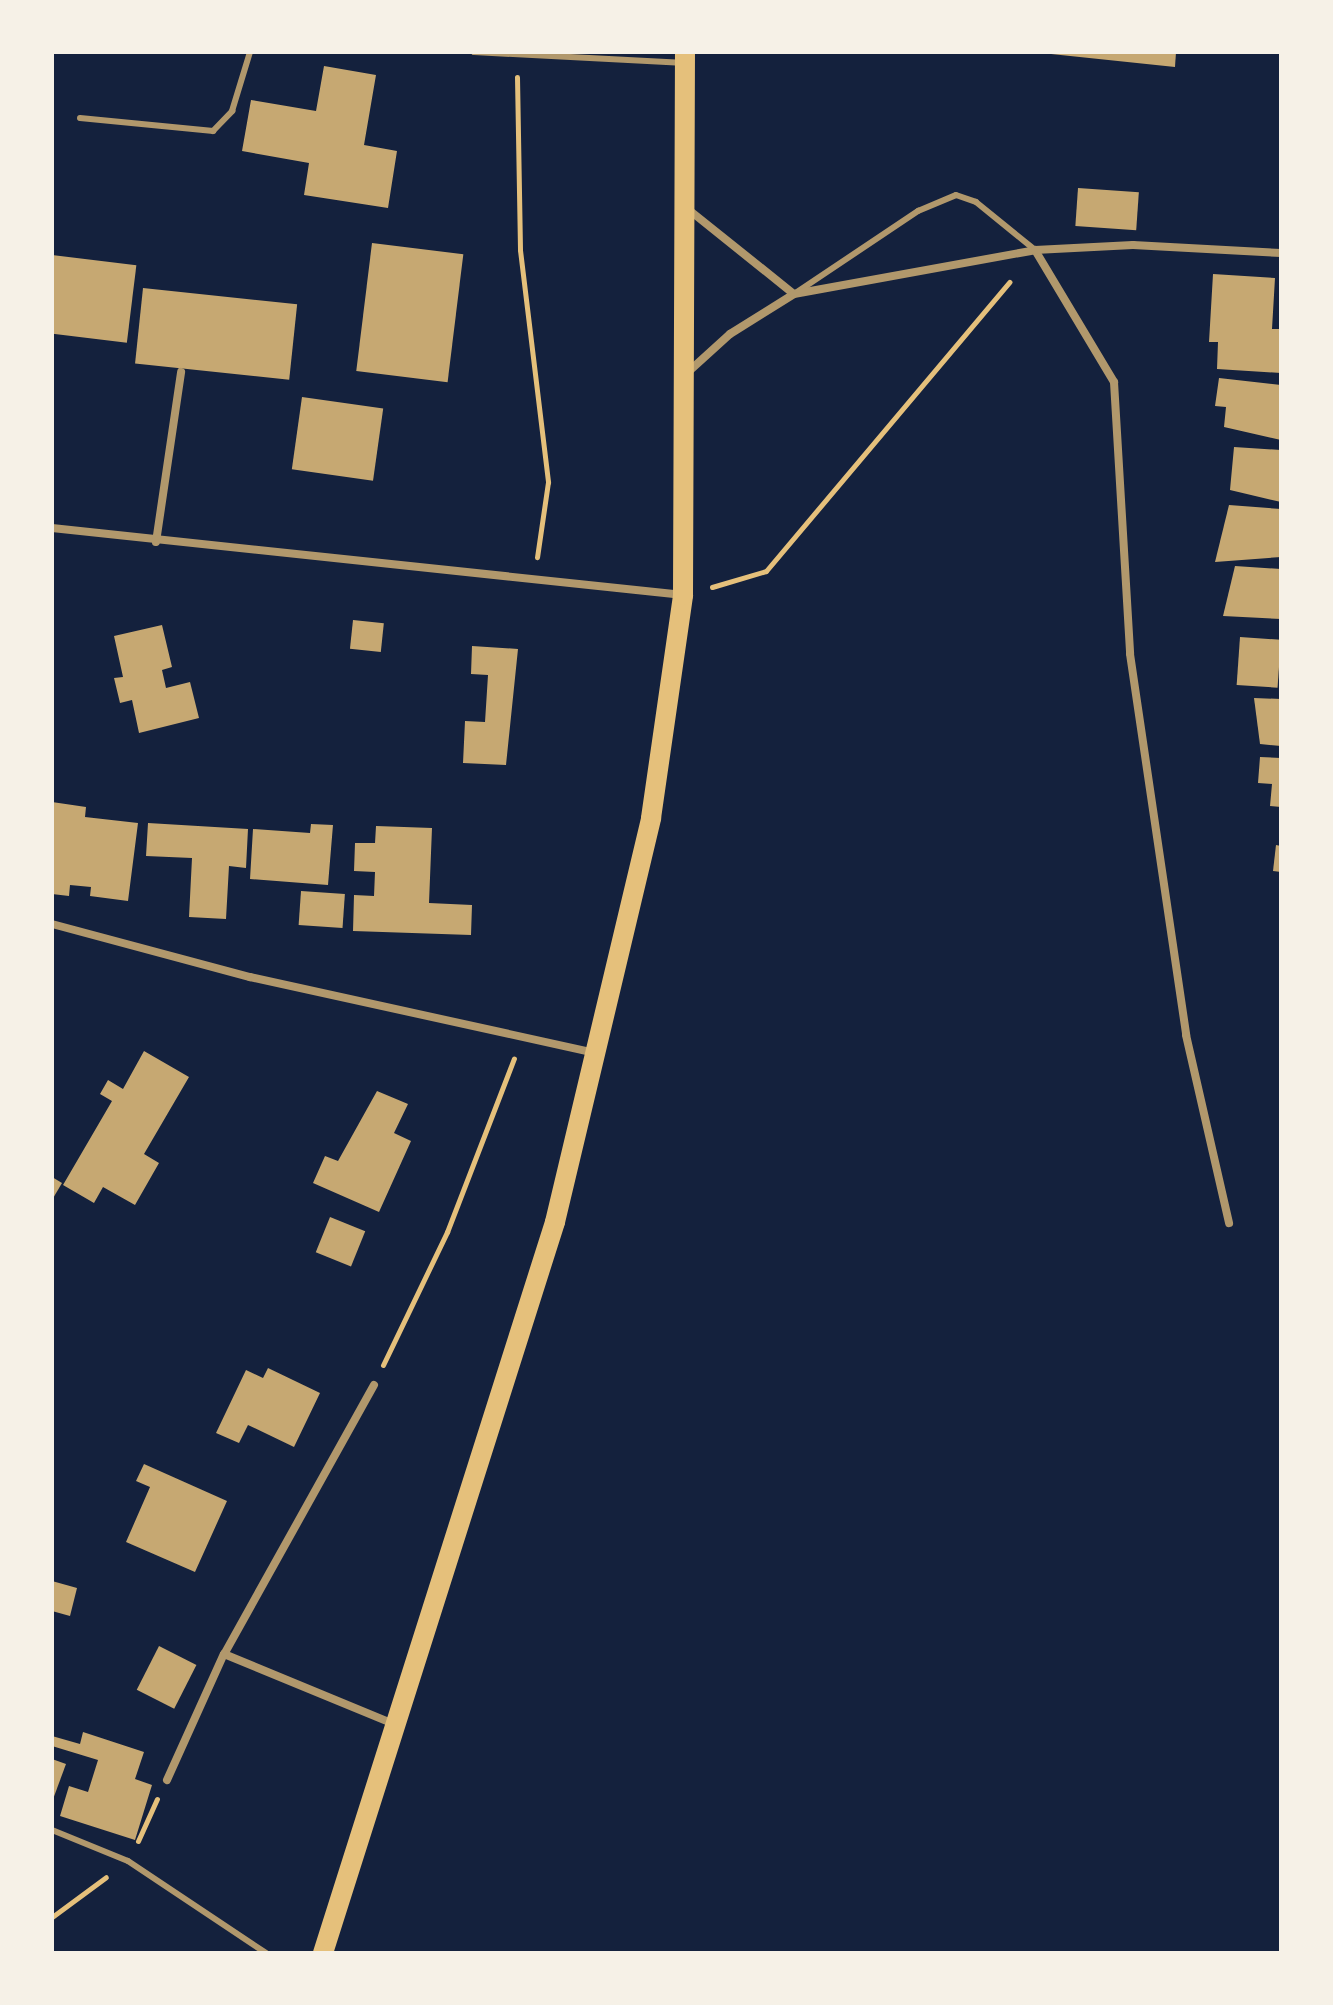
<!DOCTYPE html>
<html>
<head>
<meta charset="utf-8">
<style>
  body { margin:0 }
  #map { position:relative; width:1333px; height:2005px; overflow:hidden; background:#14213d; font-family:"Archivo Narrow",sans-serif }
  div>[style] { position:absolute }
  .building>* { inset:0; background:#c6a872; transform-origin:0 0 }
  .path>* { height:5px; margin:-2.5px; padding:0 2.5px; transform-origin:2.5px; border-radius:2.5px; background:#e5c07b }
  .service>* { height:6px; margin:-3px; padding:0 3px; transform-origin:3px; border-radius:3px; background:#b1986c }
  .minor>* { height:8px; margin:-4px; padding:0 4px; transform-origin:4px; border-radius:4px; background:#b1986c }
  .primary>* { height:20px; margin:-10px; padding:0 10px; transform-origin:10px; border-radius:10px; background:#e5c07b }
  span { translate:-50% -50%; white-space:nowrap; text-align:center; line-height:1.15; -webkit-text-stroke:8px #f6f1e7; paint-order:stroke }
  .frame { position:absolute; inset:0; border:54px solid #f6f1e7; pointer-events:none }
</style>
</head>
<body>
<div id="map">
  <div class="building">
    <div style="clip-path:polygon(1032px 52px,1176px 52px,1175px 67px)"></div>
    <div style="clip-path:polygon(324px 66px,376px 75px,364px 145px,397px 151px,388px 208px,304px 195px,309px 163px,242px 151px,251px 100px,316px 111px)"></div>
    <div style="left:1078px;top:188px;width:61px;height:38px;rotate:4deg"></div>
    <div style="left:372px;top:243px;width:92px;height:129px;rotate:7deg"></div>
    <div style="left:52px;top:255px;width:85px;height:78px;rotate:7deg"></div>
    <div style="clip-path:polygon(1213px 274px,1275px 278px,1272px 329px,1281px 329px,1281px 373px,1217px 369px,1218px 342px,1209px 342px)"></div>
    <div style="left:143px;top:288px;width:155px;height:76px;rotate:6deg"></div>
    <div style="clip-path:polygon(1219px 378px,1281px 385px,1281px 440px,1224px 427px,1226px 407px,1215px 406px)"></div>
    <div style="left:302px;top:397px;width:82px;height:73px;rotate:8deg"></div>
    <div style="clip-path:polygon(1234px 447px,1281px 450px,1281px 502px,1230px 490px)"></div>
    <div style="clip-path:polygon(1229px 505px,1281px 509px,1281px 557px,1215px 562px)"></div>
    <div style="clip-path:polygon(1235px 566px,1281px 569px,1281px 619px,1223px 616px)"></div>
    <div style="left:353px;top:620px;width:31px;height:29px;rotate:6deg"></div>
    <div style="clip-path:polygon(162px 625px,172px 667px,162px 670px,166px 688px,190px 682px,199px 718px,139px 733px,132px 700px,120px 703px,114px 678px,123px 677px,114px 636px)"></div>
    <div style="left:1240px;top:637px;width:41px;height:48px;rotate:4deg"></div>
    <div style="clip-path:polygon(472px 646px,518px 649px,506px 765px,463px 763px,465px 721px,485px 722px,488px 675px,471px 674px)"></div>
    <div style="clip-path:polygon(1254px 698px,1281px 699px,1281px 746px,1260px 744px)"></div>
    <div style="clip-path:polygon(1260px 757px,1281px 758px,1281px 807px,1270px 806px,1272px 784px,1258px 783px)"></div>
    <div style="clip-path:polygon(52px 802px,86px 807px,85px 817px,138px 823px,128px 901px,90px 896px,91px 887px,70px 885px,69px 896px,52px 894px)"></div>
    <div style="clip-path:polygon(148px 823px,248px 829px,246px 868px,229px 866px,226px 919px,189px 917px,192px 858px,146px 856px)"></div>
    <div style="clip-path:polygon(311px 824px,333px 825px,328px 885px,250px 879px,253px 829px,310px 833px)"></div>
    <div style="clip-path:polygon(376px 826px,432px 828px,429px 903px,472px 905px,471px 935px,353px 931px,354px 895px,374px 896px,375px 872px,354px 871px,355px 843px,375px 843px)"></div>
    <div style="clip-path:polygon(1276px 845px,1281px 846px,1281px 872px,1273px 871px)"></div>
    <div style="left:301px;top:891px;width:44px;height:34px;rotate:4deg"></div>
    <div style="clip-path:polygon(144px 1051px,189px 1077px,144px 1154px,159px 1163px,135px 1205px,103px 1187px,94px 1203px,63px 1185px,112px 1101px,100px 1094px,108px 1080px,123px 1089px)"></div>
    <div style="clip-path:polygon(377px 1091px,408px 1104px,394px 1133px,411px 1141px,379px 1212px,313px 1183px,325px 1156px,338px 1161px)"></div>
    <div style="clip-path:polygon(52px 1177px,62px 1183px,52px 1200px)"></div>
    <div style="left:330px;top:1217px;width:38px;height:38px;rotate:22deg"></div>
    <div style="clip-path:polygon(268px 1368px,320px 1393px,294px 1447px,248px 1425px,239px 1443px,216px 1433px,246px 1370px,263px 1378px)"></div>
    <div style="clip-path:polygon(144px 1464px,227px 1501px,195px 1572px,126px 1542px,150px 1487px,136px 1481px)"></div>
    <div style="clip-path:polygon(52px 1581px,77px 1588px,70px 1616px,52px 1611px)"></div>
    <div style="left:159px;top:1646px;width:42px;height:49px;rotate:27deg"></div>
    <div style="clip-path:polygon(83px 1732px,144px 1752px,135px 1779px,152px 1785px,135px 1840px,60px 1816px,69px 1786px,88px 1792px,98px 1760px,52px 1746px,52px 1736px,80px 1744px)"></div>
    <div style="clip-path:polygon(52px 1759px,66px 1764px,52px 1802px)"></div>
  </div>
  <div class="path">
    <div style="left:517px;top:77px;width:173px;rotate:89deg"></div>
    <div style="left:520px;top:250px;width:234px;rotate:83.1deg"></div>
    <div style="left:548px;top:482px;width:76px;rotate:98.3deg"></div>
    <div style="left:712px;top:587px;width:56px;rotate:-16.5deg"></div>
    <div style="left:766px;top:571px;width:378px;rotate:-49.9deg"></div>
    <div style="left:383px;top:1365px;width:148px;rotate:-64.3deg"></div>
    <div style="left:447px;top:1232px;width:186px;rotate:-68.9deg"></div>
    <div style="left:138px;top:1841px;width:46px;rotate:-65.7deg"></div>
    <div style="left:52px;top:1917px;width:67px;rotate:-36.5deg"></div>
  </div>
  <div class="service">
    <div style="left:474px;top:52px;width:207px;rotate:3deg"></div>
    <div style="left:80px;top:118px;width:134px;rotate:5.6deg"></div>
    <div style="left:213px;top:131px;width:28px;rotate:-46deg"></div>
    <div style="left:232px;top:111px;width:62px;rotate:-73deg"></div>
    <div style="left:797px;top:292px;width:146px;rotate:-33.8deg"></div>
    <div style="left:918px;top:211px;width:41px;rotate:-22.8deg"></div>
    <div style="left:956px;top:195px;width:21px;rotate:19deg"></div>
    <div style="left:976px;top:202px;width:76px;rotate:39.1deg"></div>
    <div style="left:52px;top:1830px;width:82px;rotate:22.2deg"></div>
    <div style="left:128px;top:1861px;width:166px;rotate:33.7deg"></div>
  </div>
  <div class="minor">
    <div style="left:689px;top:210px;width:134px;rotate:38.7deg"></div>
    <div style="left:1035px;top:250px;width:154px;rotate:59.1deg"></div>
    <div style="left:1114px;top:382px;width:272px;rotate:86.6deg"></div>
    <div style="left:1130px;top:654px;width:385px;rotate:81.6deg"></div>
    <div style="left:1186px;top:1035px;width:193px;rotate:77.1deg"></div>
    <div style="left:687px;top:373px;width:58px;rotate:-42.2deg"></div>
    <div style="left:730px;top:334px;width:75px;rotate:-32deg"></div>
    <div style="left:794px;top:294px;width:245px;rotate:-10.3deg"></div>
    <div style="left:1035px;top:250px;width:98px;rotate:-2.9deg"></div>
    <div style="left:1133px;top:245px;width:148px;rotate:3.1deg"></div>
    <div style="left:52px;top:528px;width:635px;rotate:6.06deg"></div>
    <div style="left:156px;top:542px;width:172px;rotate:-81.6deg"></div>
    <div style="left:52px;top:924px;width:205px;rotate:15deg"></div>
    <div style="left:250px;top:977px;width:353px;rotate:12.4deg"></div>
    <div style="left:374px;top:1385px;width:308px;rotate:119.1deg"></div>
    <div style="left:224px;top:1654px;width:184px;rotate:22.4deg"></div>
    <div style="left:167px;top:1780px;width:138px;rotate:-65.7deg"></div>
  </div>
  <div class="primary">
    <div style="left:323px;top:1953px;width:767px;rotate:-72.39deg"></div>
    <div style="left:555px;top:1222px;width:415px;rotate:-76.6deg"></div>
    <div style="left:651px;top:818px;width:225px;rotate:-81.8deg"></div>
    <div style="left:683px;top:595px;width:543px;rotate:-89.79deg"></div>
  </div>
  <div class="frame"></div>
</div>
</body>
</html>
